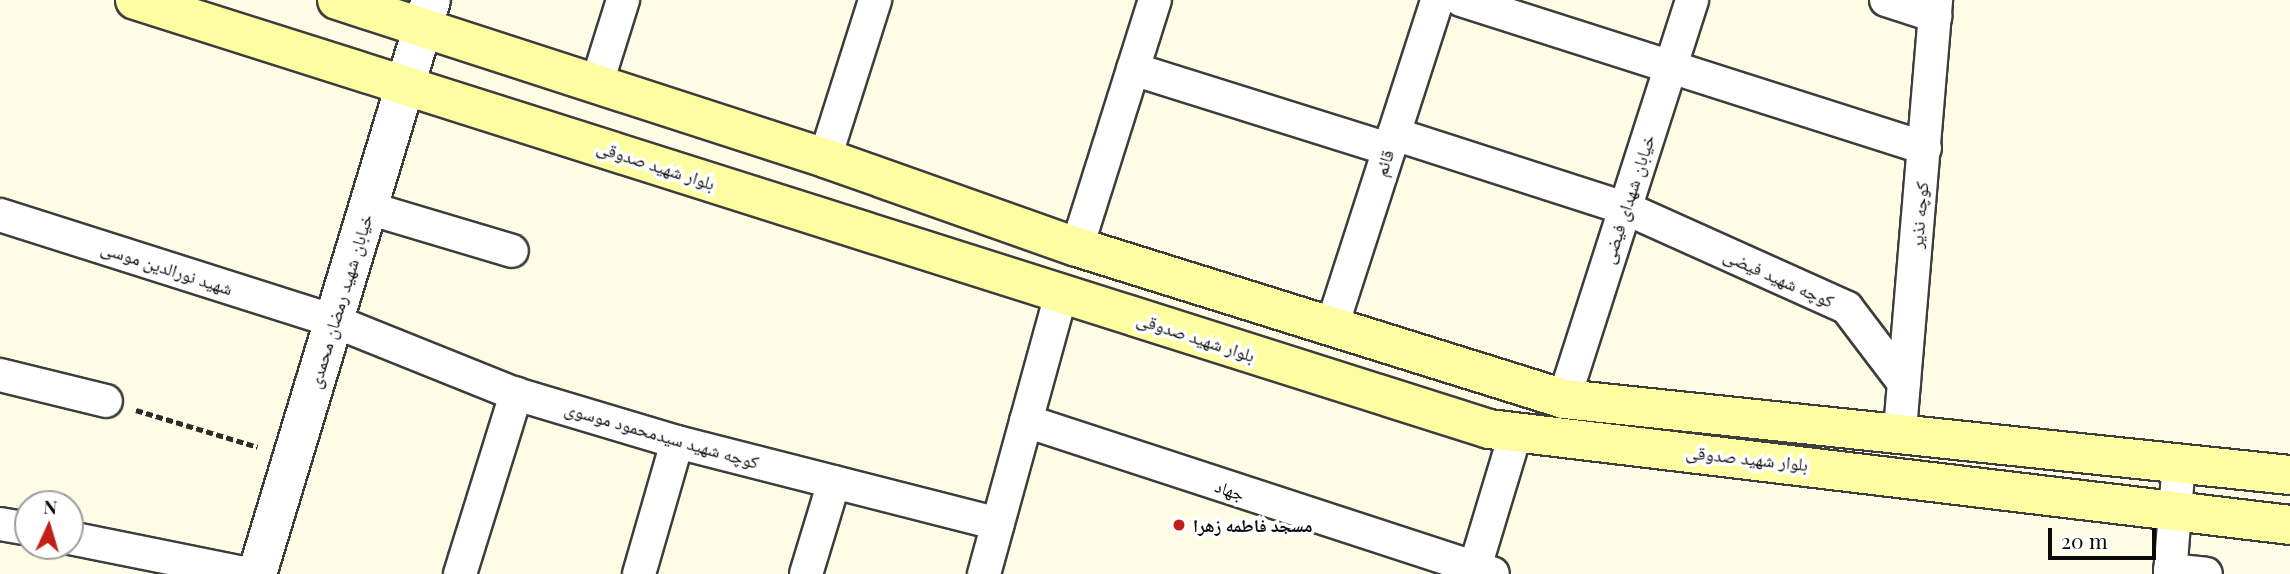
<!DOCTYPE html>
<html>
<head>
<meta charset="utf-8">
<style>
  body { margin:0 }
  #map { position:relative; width:2290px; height:574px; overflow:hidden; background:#fffce6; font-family:"Playfair Display","Noto Naskh Arabic",serif }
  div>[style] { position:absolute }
  .path>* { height:4.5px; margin-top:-2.25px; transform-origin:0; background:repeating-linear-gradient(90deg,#2c2c2c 0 7px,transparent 0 10.5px) }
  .roads { filter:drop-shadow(2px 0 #3d3d3d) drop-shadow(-2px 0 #3d3d3d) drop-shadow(0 2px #3d3d3d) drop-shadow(0 -2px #3d3d3d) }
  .minor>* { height:32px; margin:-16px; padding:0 16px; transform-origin:16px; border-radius:16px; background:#fff }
  .tertiary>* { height:38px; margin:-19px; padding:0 19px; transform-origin:19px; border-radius:19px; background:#fff }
  .secondary>* { height:38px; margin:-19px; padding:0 19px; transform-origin:19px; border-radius:19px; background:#fffda1 }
  .dots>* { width:19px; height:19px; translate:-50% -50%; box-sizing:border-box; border:4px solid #fff; border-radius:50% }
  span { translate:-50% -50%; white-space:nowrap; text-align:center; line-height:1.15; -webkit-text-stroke:7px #fff; paint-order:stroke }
  .street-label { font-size:18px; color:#0a0a0a }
  .poi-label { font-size:18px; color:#0a0a0a; font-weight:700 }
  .left { translate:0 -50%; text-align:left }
  .north { position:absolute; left:14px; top:490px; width:70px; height:70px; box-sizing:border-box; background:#fff; border:2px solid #9d9d9d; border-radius:50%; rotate:4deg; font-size:19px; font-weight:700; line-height:28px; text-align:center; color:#0a0a0a }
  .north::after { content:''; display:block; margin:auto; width:24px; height:32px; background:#c41f17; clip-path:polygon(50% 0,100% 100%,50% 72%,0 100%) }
  .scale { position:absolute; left:2048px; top:528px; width:108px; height:32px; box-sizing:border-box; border:4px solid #0a0a0a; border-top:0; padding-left:9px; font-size:21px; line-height:24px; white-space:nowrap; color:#0a0a0a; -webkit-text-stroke:5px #fff; paint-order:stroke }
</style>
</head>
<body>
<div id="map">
  <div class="path">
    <div style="left:136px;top:410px;width:127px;rotate:16.9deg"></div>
  </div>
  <div class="roads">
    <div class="minor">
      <div style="left:1461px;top:0;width:487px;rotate:17.7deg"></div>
      <div style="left:1886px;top:0;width:52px;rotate:18.1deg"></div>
      <div style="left:1133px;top:69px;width:268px;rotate:17.4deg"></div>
      <div style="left:597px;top:83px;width:87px;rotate:-72.6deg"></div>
      <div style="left:1394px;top:134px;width:243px;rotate:17.8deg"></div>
      <div style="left:1625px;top:208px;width:243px;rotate:24.2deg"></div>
      <div style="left:1847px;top:308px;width:94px;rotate:52.8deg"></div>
      <div style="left:825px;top:158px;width:166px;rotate:-72.4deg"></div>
      <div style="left:368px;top:208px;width:150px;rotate:16.6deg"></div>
      <div style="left:0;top:215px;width:350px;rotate:17.6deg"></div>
      <div style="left:334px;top:321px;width:196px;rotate:21.9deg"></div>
      <div style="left:516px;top:394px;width:168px;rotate:16.6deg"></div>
      <div style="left:677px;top:442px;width:331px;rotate:14.3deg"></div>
      <div style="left:1077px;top:247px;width:259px;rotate:-72.5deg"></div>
      <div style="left:1332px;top:326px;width:342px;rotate:-72.1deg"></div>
      <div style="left:0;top:375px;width:109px;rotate:13.8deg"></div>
      <div style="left:1564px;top:399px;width:419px;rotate:-72.2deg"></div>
      <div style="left:1026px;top:421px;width:491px;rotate:18.1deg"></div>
      <div style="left:1900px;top:430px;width:432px;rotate:-85.2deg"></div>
      <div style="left:0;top:524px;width:28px;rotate:10deg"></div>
      <div style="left:70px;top:538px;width:183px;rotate:11.4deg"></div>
      <div style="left:2170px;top:570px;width:36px;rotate:6deg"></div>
      <div style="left:460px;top:574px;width:189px;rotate:-72.7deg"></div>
      <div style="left:639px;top:574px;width:137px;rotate:-73.9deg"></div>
      <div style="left:806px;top:574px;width:96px;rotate:-73.1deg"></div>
      <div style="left:984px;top:574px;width:290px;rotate:-74.6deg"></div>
      <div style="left:1473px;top:574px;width:148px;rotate:-73.2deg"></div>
      <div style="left:2170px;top:574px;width:113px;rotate:-85.4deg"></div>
    </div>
    <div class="tertiary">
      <div style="left:257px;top:574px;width:600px;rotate:-73.14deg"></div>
    </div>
    <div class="secondary">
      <div style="left:135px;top:0;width:1420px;rotate:17.58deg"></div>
      <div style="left:1489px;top:429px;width:807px;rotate:6.83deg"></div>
      <div style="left:337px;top:0;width:513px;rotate:17.94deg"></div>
      <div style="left:825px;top:158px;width:267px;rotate:19.5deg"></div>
      <div style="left:1077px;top:247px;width:510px;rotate:17.33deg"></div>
      <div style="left:1564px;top:399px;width:730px;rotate:5.98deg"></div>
    </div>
  </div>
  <div class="dots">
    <div style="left:1179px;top:525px;background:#c41f17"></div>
  </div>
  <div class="street-label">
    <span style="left:1384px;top:163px;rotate:-72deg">قائم</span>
    <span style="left:656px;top:165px;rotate:18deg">بلوار شهید صدوقی</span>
    <span style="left:1628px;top:199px;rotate:-72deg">خیابان شهدای فیضی</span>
    <span style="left:1919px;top:215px;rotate:-85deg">کوچه نذیر</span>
    <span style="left:167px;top:268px;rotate:18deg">شهید نورالدین موسی</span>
    <span style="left:1779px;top:278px;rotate:24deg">کوچه شهید فیضی</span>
    <span style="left:340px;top:301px;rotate:-73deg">خیابان شهید رمضان محمدی</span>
    <span style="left:1196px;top:337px;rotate:18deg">بلوار شهید صدوقی</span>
    <span style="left:662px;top:435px;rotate:16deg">کوچه شهید سیدمحمود موسوی</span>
    <span style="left:1747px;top:458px;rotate:6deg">بلوار شهید صدوقی</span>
    <span style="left:1230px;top:490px;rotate:19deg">جهاد</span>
  </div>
  <div class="poi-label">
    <span class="left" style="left:1193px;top:525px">مسجد فاطمه زهرا</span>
  </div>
  <div class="north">N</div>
  <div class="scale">20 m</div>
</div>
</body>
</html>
